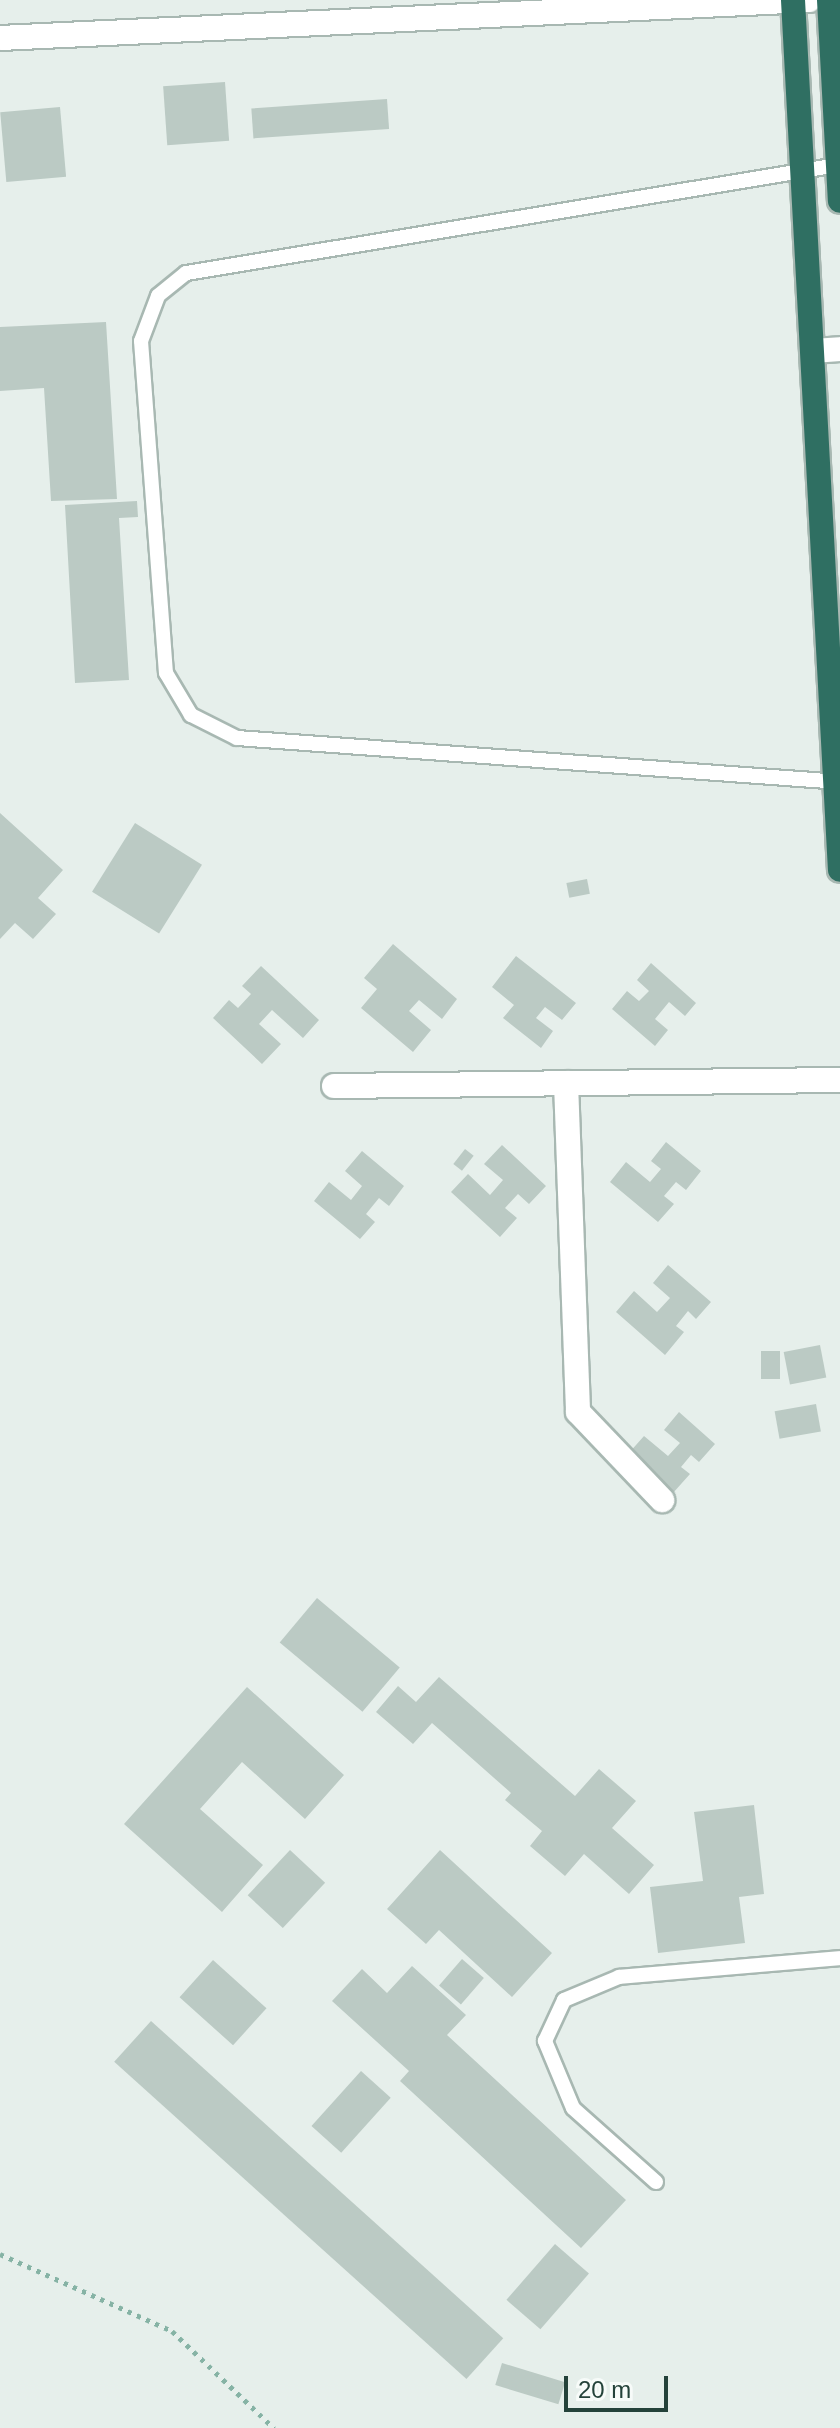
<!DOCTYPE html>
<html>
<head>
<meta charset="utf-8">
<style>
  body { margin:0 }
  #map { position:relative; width:840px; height:2428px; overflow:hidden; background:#e6efeb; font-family:Arial,sans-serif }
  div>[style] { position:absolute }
  .building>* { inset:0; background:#bbcac4; transform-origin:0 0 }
  .path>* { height:5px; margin-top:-2.5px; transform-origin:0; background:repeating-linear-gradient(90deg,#86b3a5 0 4px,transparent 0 10px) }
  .roads { filter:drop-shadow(2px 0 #a8b8b2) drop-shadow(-2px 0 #a8b8b2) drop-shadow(0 2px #a8b8b2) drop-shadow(0 -2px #a8b8b2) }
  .lane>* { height:14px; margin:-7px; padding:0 7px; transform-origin:7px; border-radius:7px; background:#fff }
  .street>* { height:24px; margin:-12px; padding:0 12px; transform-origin:12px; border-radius:12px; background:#fff }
  .highway>* { height:24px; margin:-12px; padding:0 12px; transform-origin:12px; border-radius:12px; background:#2f6f62 }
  span { translate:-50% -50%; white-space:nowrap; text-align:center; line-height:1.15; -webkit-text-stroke:7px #f7fbf9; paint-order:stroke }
  .scale { position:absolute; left:564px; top:2376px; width:104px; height:36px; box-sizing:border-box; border:4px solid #24423a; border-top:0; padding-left:10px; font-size:24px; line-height:28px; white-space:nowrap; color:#24423a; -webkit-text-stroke:6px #f7fbf9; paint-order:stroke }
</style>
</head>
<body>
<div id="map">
  <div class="building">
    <div style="left:225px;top:82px;width:59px;height:62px;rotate:86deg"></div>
    <div style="left:387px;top:99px;width:30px;height:136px;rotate:86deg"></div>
    <div style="left:60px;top:107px;width:70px;height:60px;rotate:85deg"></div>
    <div style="clip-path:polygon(106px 322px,117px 499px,51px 501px,44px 388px,0 391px,0 327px)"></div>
    <div style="clip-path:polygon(137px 501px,138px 517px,119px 518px,129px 680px,75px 683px,65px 505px)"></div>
    <div style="clip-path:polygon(0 813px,63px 870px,38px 898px,56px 914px,33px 939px,15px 923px,0 939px)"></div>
    <div style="left:135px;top:823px;width:79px;height:81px;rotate:32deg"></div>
    <div style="left:587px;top:879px;width:15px;height:21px;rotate:79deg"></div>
    <div style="clip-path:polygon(393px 944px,457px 999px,442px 1019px,419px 1000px,409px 1011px,431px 1030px,413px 1052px,361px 1008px,377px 989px,364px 978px)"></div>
    <div style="clip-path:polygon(516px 956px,576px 1003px,562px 1020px,545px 1007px,536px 1018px,553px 1031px,541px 1048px,503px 1018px,514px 1005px,492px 987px)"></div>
    <div style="clip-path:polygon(651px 963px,696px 1003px,685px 1016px,669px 1002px,655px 1019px,668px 1030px,655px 1046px,612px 1009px,627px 991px,639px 1001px,649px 991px,637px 980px)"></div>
    <div style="clip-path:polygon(261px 966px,319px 1020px,303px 1038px,272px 1010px,259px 1024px,281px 1044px,262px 1064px,213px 1018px,229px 1000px,238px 1008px,251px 994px,242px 986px)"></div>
    <div style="clip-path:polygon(666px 1142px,701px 1171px,686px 1190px,676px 1182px,664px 1196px,674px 1204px,658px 1222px,610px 1182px,626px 1162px,650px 1182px,661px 1169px,651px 1161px)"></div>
    <div style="clip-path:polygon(502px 1145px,546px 1186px,529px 1204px,518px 1194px,505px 1208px,517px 1218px,500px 1237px,451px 1192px,468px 1174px,490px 1195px,503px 1180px,484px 1164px)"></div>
    <div style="left:465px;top:1149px;width:11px;height:19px;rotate:38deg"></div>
    <div style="clip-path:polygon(362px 1151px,404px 1186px,389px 1206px,379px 1198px,366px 1214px,375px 1222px,360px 1239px,314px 1201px,329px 1182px,351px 1200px,362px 1186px,345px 1171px)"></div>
    <div style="clip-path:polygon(668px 1265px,711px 1302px,696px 1319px,688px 1311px,676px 1326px,684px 1332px,665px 1355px,616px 1312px,634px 1291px,657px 1312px,670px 1298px,653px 1283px)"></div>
    <div style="left:820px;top:1345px;width:33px;height:37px;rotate:79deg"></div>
    <div style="left:780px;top:1351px;width:28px;height:19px;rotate:90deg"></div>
    <div style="left:816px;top:1404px;width:28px;height:42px;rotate:80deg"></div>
    <div style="clip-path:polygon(679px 1412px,715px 1444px,699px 1462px,691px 1455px,681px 1467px,690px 1474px,673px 1493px,628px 1454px,644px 1436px,668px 1456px,680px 1443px,664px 1430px)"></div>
    <div style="left:317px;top:1598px;width:108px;height:58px;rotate:40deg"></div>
    <div style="clip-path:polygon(439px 1677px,575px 1796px,599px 1769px,636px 1801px,612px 1828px,654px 1865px,629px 1894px,584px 1854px,565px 1876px,530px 1846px,542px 1831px,505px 1800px,511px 1793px,432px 1723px,413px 1744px,376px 1712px,398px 1686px,416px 1702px)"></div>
    <div style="clip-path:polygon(247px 1687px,344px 1775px,305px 1819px,242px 1762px,200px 1809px,263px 1865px,222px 1912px,124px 1824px)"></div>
    <div style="clip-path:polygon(754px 1805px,764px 1894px,739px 1897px,745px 1943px,658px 1953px,650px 1887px,703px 1881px,694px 1812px)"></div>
    <div style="left:290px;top:1850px;width:48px;height:62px;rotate:43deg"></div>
    <div style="clip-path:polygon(440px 1850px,552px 1953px,512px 1997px,439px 1930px,426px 1944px,387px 1909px)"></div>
    <div style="left:462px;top:1959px;width:29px;height:35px;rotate:41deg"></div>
    <div style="left:213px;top:1960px;width:72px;height:50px;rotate:42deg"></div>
    <div style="clip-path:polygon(412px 1966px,466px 2015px,447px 2035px,626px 2200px,581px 2248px,400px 2081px,409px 2071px,332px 2001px,362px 1969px,387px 1993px)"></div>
    <div style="left:151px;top:2021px;width:474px;height:55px;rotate:42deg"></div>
    <div style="left:361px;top:2071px;width:40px;height:74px;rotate:42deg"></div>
    <div style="left:555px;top:2244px;width:45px;height:74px;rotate:41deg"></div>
    <div style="left:502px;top:2363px;width:66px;height:23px;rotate:17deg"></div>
  </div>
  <div class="path">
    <div style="left:0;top:2254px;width:188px;rotate:24.1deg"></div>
    <div style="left:172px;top:2331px;width:141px;rotate:43.6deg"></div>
  </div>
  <div class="roads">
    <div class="lane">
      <div style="left:838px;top:165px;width:661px;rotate:170.59deg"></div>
      <div style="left:186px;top:273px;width:36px;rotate:141deg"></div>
      <div style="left:158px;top:296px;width:48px;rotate:110.7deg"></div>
      <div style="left:141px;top:341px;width:333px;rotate:85.7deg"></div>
      <div style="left:166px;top:673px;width:49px;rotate:59.2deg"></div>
      <div style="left:191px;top:715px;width:51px;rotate:26.6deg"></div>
      <div style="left:237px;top:738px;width:605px;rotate:4.17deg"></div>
      <div style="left:656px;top:2182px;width:111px;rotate:-138.3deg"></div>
      <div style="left:573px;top:2108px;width:73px;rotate:-112.7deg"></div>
      <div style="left:545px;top:2041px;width:45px;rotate:-65.1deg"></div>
      <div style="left:564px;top:2000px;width:60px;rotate:-22.7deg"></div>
      <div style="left:619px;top:1977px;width:222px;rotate:-4.9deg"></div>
    </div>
    <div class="street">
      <div style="left:0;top:38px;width:810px;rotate:-2.69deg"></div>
      <div style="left:813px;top:351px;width:27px;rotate:-4deg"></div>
      <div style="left:566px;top:1083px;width:329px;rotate:87.9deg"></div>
      <div style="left:578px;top:1412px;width:122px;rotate:46.3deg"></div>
      <div style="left:334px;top:1086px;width:506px;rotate:-0.68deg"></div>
    </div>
    <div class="highway">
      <div style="left:793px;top:0;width:871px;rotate:86.91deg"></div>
      <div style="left:829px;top:0;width:201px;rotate:86.9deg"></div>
    </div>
  </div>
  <div class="scale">20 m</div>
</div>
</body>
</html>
